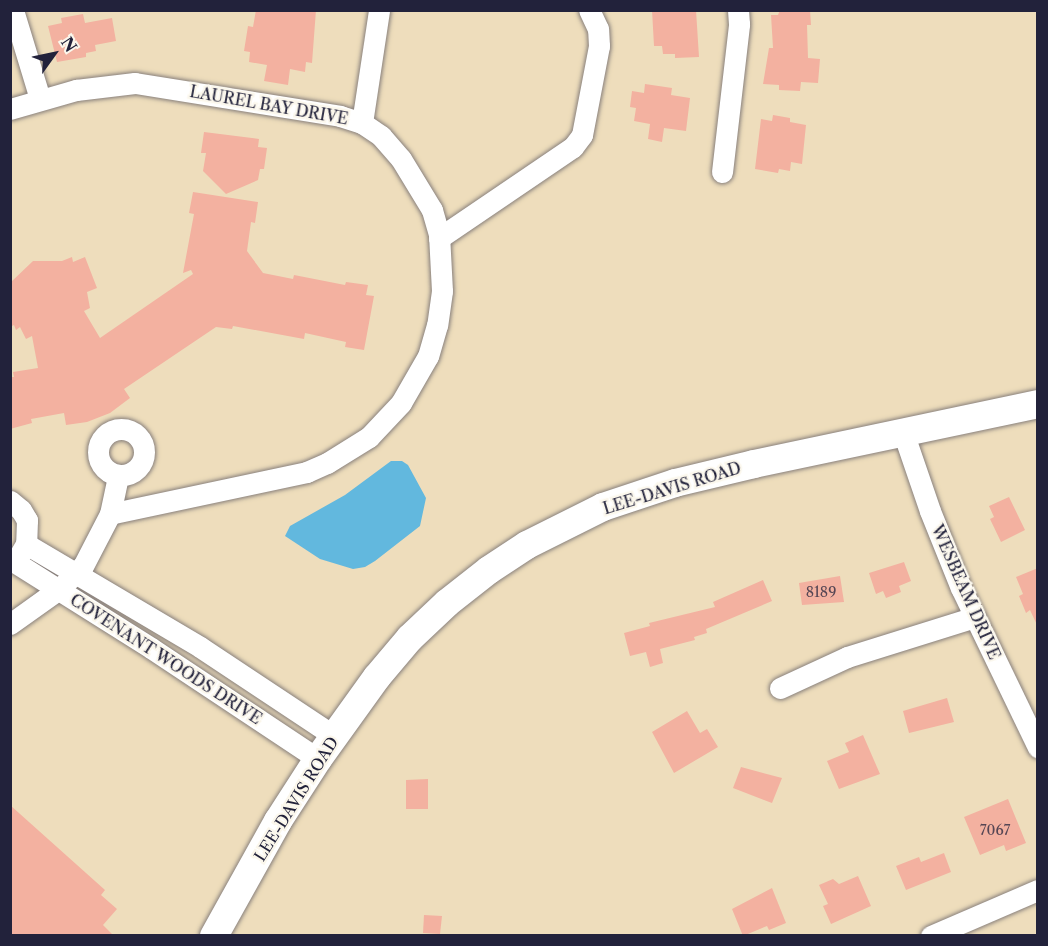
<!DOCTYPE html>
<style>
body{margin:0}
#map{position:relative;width:1048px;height:946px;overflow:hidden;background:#eeddbc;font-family:"Libre Caslon Text",serif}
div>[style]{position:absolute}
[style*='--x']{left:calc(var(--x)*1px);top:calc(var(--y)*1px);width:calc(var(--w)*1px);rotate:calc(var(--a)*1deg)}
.water>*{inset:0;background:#62b8de}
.building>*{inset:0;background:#f3b1a0}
.roads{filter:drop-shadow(0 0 2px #88807c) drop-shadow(0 0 2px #88807c)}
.minor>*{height:21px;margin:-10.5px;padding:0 10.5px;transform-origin:10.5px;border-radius:10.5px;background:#fff}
.minor>.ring{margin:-10.5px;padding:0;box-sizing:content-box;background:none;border:21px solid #fff;border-radius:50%}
.secondary>*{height:28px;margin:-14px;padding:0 14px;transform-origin:14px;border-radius:14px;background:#fff}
span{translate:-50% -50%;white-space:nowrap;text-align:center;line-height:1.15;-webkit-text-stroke:4.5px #fbf7ec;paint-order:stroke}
.number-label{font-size:14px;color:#564654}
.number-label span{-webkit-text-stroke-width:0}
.street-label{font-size:16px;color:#22223b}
.frame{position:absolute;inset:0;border:12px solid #22223b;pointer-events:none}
.north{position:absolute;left:24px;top:24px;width:60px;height:60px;-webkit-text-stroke:4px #fbf7ec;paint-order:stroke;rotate:57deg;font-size:16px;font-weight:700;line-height:24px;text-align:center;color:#22223b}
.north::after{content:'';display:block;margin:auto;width:21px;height:27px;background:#22223b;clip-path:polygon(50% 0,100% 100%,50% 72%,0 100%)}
</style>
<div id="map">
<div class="water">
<i style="clip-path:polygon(391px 461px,402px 461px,408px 465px,426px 498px,420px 526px,375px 561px,365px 567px,353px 569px,320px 559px,285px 536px,290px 526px,345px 495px)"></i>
</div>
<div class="building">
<i style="clip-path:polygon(256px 10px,316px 10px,312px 63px,306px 62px,305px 72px,290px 69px,288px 85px,264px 81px,267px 65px,249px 62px,250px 52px,244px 51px,248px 26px,253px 27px)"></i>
<i style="clip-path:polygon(652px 10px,696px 10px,699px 57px,675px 58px,675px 54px,663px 54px,662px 46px,654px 46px)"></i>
<i style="clip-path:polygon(780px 10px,810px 10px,811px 25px,807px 25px,808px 58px,820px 59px,818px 83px,801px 82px,800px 91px,779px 90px,779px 85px,763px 84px,769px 48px,773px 48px,771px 15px,778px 15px)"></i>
<i style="clip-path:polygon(83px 14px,85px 23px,112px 18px,116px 41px,95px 45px,96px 51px,86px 53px,86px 57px,57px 62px,48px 26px,62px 23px,61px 18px)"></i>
<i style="clip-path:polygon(645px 84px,672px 88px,671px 95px,690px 98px,686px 131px,664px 128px,662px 142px,648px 139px,650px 124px,634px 121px,636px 108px,630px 107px,632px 91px,644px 93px)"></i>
<i style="clip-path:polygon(773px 115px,790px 118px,790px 122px,806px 125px,802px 164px,791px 162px,790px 171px,779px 169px,778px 173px,755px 169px,761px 119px,772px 121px)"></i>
<i style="clip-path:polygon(204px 132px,259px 139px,258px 147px,267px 148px,264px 169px,260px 169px,258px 180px,226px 194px,203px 171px,206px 153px,201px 153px)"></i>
<i style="clip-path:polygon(193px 192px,258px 202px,255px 223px,251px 222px,247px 251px,263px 273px,293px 279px,294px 275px,345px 285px,346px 282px,368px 285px,366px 295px,374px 296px,364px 350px,345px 347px,346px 342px,305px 333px,304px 339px,233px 326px,232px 329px,216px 327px,124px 389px,130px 398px,110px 413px,87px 422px,66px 425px,64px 413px,31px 419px,32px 423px,10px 429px,10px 377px,14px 377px,13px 372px,38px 368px,32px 336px,26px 339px,20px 327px,16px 330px,14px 325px,10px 327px,10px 283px,33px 261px,62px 261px,72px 257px,73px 262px,85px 257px,97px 288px,87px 292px,90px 308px,84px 311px,100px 338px,193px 274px,191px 270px,183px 273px,194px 214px,189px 213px)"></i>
<i style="clip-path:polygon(1009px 497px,1025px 530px,1001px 542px,990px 519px,994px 517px,989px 506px)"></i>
<i style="clip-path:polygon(904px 562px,911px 581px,899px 586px,901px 592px,886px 598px,883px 591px,876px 594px,869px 573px)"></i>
<i style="clip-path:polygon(1038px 568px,1038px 627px,1030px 610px,1026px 613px,1019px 596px,1023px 594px,1016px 577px)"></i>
<i style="clip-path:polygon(840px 576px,844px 602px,802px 605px,799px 583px)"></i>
<i style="clip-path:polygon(763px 580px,772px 601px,706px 629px,707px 633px,694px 637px,695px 640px,660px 649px,663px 663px,650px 667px,646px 652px,630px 656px,624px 633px,650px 626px,649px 623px,715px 607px,713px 602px)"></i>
<i style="clip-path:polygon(947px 698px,954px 722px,909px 733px,903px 711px)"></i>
<i style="clip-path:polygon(687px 711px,700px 733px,707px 729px,718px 747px,674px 773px,652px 732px)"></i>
<i style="clip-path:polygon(863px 735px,880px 774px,839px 789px,827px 761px,849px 752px,845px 743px)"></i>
<i style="clip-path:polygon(741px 767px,782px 778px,772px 803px,733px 788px)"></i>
<i style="clip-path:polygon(428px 779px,428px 809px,406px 809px,406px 780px)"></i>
<i style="clip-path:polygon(1008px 799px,1026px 843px,1006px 851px,1004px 845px,980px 855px,964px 817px)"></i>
<i style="clip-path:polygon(10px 805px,105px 890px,101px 895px,117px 909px,103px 925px,114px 936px,10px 936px)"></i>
<i style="clip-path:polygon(944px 853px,951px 872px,906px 890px,896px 866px,919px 857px,921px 862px)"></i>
<i style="clip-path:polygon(858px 876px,871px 906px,831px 924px,823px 906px,828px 904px,819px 885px,833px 879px,839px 884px)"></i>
<i style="clip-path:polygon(772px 888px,786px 923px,769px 930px,767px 926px,743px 936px,732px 909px)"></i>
<i style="clip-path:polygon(424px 915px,442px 916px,440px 934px,423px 933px)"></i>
</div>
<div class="roads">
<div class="minor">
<i style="--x:13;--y:10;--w:93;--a:73.1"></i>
<i style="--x:10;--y:109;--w:69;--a:-16.1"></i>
<i style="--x:76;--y:90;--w:59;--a:-6.8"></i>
<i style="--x:135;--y:83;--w:208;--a:9.1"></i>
<i style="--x:340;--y:116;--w:23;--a:18"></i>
<i style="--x:362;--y:123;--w:23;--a:34"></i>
<i style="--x:381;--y:136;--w:30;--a:49"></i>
<i style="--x:401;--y:159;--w:60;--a:58.7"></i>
<i style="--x:432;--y:210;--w:25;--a:74"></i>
<i style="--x:439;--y:234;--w:57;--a:87"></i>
<i style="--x:442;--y:291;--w:34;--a:98"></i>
<i style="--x:437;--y:325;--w:32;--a:106"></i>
<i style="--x:428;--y:356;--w:54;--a:119.9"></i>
<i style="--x:401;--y:403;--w:47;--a:133.3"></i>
<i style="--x:369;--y:437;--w:49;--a:148.2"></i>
<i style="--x:327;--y:463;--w:22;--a:156"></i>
<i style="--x:307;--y:472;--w:201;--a:168"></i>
<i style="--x:362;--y:123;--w:114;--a:-81.4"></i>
<i style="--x:722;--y:172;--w:149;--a:-83.4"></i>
<i style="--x:739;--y:24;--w:14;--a:-94"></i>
<i style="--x:439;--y:238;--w:162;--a:-34.2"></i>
<i style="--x:573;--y:147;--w:15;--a:-53"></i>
<i style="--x:582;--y:135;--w:91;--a:-79.2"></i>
<i style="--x:599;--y:46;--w:17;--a:-93"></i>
<i style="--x:598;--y:29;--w:21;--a:-115"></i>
<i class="ring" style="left:98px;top:429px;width:25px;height:25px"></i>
<i style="--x:903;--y:432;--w:83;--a:71.1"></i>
<i style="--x:930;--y:511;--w:83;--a:68.1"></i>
<i style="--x:961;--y:588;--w:177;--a:64.2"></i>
<i style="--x:10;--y:501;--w:14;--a:39"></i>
<i style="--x:21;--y:510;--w:12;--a:59"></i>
<i style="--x:27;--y:520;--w:24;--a:92"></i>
<i style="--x:26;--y:544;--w:12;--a:121"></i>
<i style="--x:26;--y:544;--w:202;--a:30.6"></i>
<i style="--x:200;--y:647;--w:161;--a:33.6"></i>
<i style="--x:13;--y:561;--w:163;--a:32.2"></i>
<i style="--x:151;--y:648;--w:201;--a:33.6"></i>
<i style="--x:10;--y:624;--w:60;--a:-35.5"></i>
<i style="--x:59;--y:589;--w:33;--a:-44"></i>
<i style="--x:83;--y:566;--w:59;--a:-62.6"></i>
<i style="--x:110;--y:514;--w:40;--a:-78"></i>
<i style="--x:780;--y:688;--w:74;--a:-24.8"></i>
<i style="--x:847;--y:657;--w:134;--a:-17.4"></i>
<i style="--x:931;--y:936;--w:116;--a:-23.3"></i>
</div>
<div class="secondary">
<i style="--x:214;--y:936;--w:132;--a:-60.9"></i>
<i style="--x:278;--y:821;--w:74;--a:-57.2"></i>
<i style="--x:318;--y:759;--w:101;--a:-54.3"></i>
<i style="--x:377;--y:677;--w:51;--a:-49.8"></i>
<i style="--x:410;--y:638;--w:51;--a:-43.4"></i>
<i style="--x:447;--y:603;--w:53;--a:-38.2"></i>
<i style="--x:489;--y:570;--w:45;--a:-33.3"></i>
<i style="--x:527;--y:545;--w:85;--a:-26.6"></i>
<i style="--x:603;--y:507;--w:76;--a:-18.4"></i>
<i style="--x:675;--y:483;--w:81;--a:-13.5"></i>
<i style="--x:754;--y:464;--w:290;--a:-11.9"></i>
</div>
</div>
<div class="number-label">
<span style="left:821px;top:592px">8189</span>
<span style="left:995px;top:830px">7067</span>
</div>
<div class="street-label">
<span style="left:269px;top:105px;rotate:10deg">LAUREL BAY DRIVE</span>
<span style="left:672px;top:488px;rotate:-17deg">LEE-DAVIS ROAD</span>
<span style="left:966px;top:592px;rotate:66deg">WESBEAM DRIVE</span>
<span style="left:166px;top:659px;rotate:33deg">COVENANT WOODS DRIVE</span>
<span style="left:296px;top:799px;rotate:-58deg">LEE-DAVIS ROAD</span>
</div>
<div class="frame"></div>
<div class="north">N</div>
</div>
